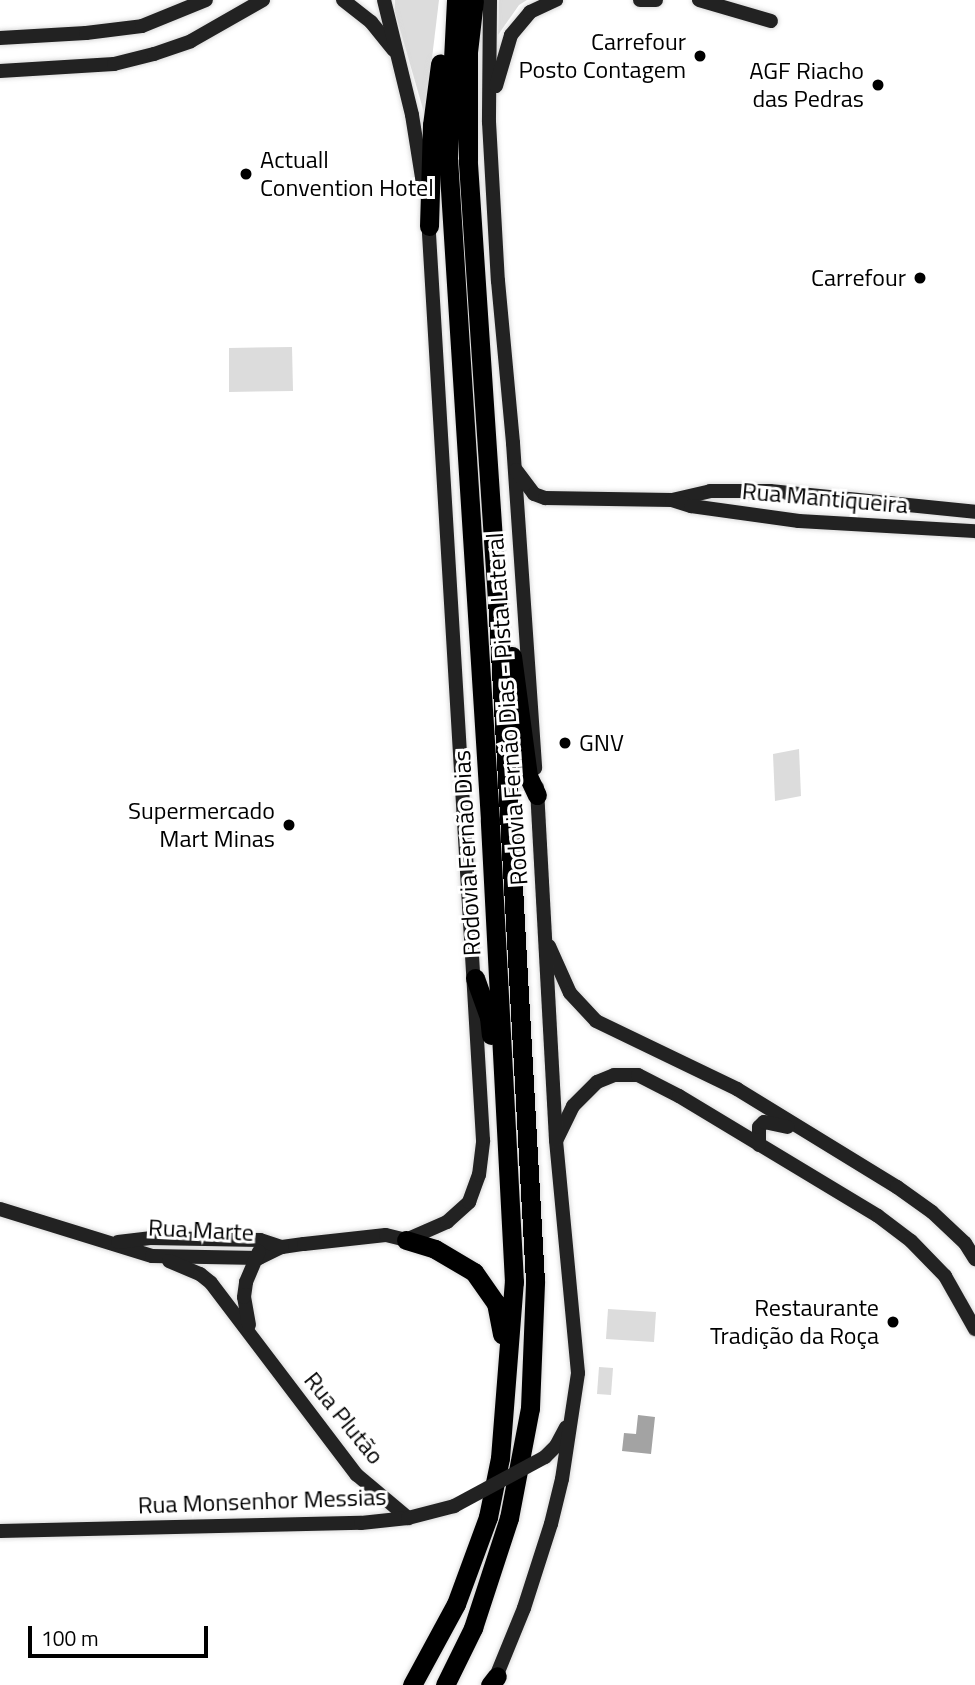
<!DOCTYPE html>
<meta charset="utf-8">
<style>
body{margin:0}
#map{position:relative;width:975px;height:1685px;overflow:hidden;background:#fff;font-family:"Titillium Web",sans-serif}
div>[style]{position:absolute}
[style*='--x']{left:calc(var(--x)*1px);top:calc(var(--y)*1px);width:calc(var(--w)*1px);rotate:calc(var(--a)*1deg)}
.green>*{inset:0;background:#dcdcdc}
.water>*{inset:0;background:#a3a3a3}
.roads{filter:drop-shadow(0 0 2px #dbdbdb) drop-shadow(0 0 2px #dbdbdb)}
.secondary>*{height:14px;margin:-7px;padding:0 7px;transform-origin:7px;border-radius:7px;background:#222}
.highway>*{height:19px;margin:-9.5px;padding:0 9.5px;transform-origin:9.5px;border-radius:9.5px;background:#000}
.secondary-bridge>*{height:14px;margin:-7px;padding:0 7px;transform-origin:7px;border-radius:7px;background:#222}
.dots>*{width:19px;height:19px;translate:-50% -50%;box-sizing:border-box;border:4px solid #fff;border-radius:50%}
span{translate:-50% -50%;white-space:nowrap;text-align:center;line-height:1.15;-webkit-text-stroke:6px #fff;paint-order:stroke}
.poi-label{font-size:24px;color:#000}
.right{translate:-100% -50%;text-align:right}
.left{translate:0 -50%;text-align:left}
.street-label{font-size:24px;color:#000}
.scale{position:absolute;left:28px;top:1626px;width:180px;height:32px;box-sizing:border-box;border:4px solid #000;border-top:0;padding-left:9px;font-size:21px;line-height:24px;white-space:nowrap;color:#000;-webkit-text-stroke:5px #fff;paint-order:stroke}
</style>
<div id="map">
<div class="green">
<i style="clip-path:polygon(395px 0,439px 0,425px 116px,395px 12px)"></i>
<i style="clip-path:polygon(499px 0,527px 0,519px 5px,498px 35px)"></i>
<i style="clip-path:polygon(292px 347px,293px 391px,229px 392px,229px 348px)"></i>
<i style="clip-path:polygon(799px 749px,801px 796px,775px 801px,773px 754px)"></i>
<i style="clip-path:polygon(608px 1309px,656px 1312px,654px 1342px,606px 1339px)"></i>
<i style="clip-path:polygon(599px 1367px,613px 1368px,611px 1395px,597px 1394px)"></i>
</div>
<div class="water">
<i style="clip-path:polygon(638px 1415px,655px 1417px,651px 1454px,622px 1451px,624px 1433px,636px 1434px)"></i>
</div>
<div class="roads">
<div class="secondary">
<i style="--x:343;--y:0;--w:36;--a:38"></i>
<i style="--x:371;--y:22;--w:36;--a:51"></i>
<i style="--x:384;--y:0;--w:118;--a:76.3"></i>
<i style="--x:412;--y:115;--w:76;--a:80.9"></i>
<i style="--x:490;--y:0;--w:122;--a:90.5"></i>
<i style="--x:489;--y:122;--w:159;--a:86.8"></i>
<i style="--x:498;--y:281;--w:163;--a:84.7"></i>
<i style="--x:513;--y:443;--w:326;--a:86.1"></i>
<i style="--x:640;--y:0;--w:16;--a:0"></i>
<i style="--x:699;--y:0;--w:75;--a:16.3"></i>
<i style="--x:0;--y:38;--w:86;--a:-3.3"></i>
<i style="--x:86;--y:33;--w:56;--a:-7.1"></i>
<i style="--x:142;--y:26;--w:69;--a:-22.1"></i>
<i style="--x:0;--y:71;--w:114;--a:-3.5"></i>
<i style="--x:114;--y:64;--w:41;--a:-14"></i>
<i style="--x:154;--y:54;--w:39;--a:-19"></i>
<i style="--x:191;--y:41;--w:83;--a:-29.7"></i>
<i style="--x:496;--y:86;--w:53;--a:-73.6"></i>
<i style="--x:511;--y:35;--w:30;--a:-50"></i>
<i style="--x:530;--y:12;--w:29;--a:-25"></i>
<i style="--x:516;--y:470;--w:30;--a:53"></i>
<i style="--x:534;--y:494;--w:12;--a:20"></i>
<i style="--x:545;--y:498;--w:127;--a:0.9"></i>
<i style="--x:672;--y:500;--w:39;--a:-13"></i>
<i style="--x:710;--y:491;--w:60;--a:0"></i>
<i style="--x:770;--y:491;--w:206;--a:5.8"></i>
<i style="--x:672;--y:500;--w:20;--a:18"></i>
<i style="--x:691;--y:506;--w:109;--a:7.9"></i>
<i style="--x:799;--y:521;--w:176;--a:3.3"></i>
<i style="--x:549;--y:946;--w:51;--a:65.9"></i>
<i style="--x:570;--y:993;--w:38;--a:47"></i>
<i style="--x:596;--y:1021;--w:157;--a:25.7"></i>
<i style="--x:737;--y:1089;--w:188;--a:31.5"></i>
<i style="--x:897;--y:1187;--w:43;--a:35.5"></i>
<i style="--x:932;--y:1212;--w:45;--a:43.2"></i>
<i style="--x:965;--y:1243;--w:19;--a:58"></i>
<i style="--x:557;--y:1139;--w:37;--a:-64"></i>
<i style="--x:573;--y:1106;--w:34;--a:-45"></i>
<i style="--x:597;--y:1082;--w:18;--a:-22"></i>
<i style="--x:614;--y:1075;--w:24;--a:0"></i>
<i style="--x:638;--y:1075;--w:46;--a:27.1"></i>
<i style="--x:679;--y:1096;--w:232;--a:31.1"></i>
<i style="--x:878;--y:1216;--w:41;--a:37.1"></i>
<i style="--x:911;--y:1241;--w:49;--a:45.8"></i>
<i style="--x:945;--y:1276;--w:61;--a:60.5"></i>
<i style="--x:759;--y:1145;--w:18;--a:-90"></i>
<i style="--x:759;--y:1127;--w:7;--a:-45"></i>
<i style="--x:764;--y:1122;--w:24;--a:12"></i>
<i style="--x:0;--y:1209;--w:159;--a:17.2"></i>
<i style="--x:152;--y:1256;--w:107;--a:1.1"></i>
<i style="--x:259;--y:1258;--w:25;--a:-26"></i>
<i style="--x:282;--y:1247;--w:22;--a:-8"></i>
<i style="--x:304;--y:1244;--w:82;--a:-6.3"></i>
<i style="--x:386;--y:1235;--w:21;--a:14"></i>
<i style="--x:406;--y:1240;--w:45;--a:-23.7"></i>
<i style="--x:447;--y:1222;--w:30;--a:-42"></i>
<i style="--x:469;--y:1202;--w:29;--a:-70"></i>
<i style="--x:479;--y:1175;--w:35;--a:-83"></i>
<i style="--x:483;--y:1140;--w:925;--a:-93.41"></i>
<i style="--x:118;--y:1242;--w:32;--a:-7"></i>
<i style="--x:150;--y:1238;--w:110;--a:1"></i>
<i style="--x:260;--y:1240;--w:23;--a:18"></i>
<i style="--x:169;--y:1261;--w:34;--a:23"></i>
<i style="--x:200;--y:1274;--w:14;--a:39"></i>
<i style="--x:211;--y:1283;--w:241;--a:52.8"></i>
<i style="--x:357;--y:1475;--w:67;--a:40.1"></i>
<i style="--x:249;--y:1325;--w:28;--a:-100"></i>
<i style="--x:244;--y:1297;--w:15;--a:-82"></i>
<i style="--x:246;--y:1282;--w:33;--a:-67"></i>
<i style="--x:545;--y:1457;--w:16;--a:-45"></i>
<i style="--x:556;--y:1446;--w:21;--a:-62"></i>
<i style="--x:0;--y:1531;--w:361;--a:-1.3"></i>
<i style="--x:361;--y:1523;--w:47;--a:-6.1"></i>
<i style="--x:408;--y:1518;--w:48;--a:-14.6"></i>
<i style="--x:493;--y:1684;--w:82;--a:-67.8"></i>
<i style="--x:524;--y:1608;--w:88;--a:-72.2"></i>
<i style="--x:551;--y:1524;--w:46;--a:-76.3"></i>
<i style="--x:562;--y:1479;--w:107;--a:-81.4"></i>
<i style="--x:578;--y:1373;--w:234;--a:-95.4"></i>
<i style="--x:556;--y:1140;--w:353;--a:-93.1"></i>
</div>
<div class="highway">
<i style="--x:429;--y:226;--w:101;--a:-88.3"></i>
<i style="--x:432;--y:125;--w:62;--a:-82.5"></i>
<i style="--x:512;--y:656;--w:121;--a:82.4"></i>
<i style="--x:528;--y:776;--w:21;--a:65"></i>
<i style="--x:475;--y:978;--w:41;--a:70.3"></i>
<i style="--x:489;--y:1017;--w:18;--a:84"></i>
<i style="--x:406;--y:1240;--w:30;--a:17"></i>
<i style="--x:435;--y:1249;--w:45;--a:30.5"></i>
<i style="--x:474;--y:1272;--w:38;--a:55"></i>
<i style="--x:496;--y:1303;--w:32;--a:79"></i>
<i style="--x:412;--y:1685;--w:92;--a:-61.5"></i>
<i style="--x:456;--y:1604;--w:93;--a:-69.8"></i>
<i style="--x:488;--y:1517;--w:60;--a:-78.5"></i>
<i style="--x:500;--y:1458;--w:177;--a:-85.5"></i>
<i style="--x:514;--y:1282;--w:463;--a:-93"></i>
<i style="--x:490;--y:820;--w:663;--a:-93.63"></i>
<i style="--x:448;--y:158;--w:158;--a:-87.1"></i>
<i style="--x:445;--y:1685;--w:64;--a:-63.8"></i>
<i style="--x:473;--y:1628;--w:116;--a:-71.9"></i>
<i style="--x:509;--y:1518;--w:112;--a:-79.2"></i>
<i style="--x:530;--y:1408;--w:127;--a:-87.7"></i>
<i style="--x:535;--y:1281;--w:682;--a:-93.19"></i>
<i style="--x:497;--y:600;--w:441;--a:-93.8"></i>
<i style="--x:468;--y:160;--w:108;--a:-90"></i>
<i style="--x:468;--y:52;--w:52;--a:-83.4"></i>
<i style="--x:490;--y:1685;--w:11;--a:-52"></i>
</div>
</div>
<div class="secondary-bridge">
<i style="--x:454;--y:1506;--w:103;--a:-28.3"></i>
</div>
<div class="dots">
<i style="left:700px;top:56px;background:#000"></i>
<i style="left:878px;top:85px;background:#000"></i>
<i style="left:246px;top:174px;background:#000"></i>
<i style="left:920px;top:278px;background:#000"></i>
<i style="left:565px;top:743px;background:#000"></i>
<i style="left:289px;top:825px;background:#000"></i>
<i style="left:893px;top:1322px;background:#000"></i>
</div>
<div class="poi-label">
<span class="right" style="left:686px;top:56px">Carrefour<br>Posto Contagem</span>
<span class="right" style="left:864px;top:85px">AGF Riacho<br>das Pedras</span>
<span class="left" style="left:260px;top:174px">Actuall<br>Convention Hotel</span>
<span class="right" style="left:906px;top:278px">Carrefour</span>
<span class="left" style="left:579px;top:743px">GNV</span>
<span class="right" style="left:275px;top:825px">Supermercado<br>Mart Minas</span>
<span class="right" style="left:879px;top:1322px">Restaurante<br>Tradição da Roça</span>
</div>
<div class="street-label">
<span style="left:825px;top:498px;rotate:5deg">Rua Mantiqueira</span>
<span style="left:507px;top:709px;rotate:-94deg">Rodovia Fernão Dias - Pista Lateral</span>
<span style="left:467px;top:853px;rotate:-93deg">Rodovia Fernão Dias</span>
<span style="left:201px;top:1230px;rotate:3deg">Rua Marte</span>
<span style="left:344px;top:1418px;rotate:51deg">Rua Plutão</span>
<span style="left:262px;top:1501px;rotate:-2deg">Rua Monsenhor Messias</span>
</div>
<div class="scale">100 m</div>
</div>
